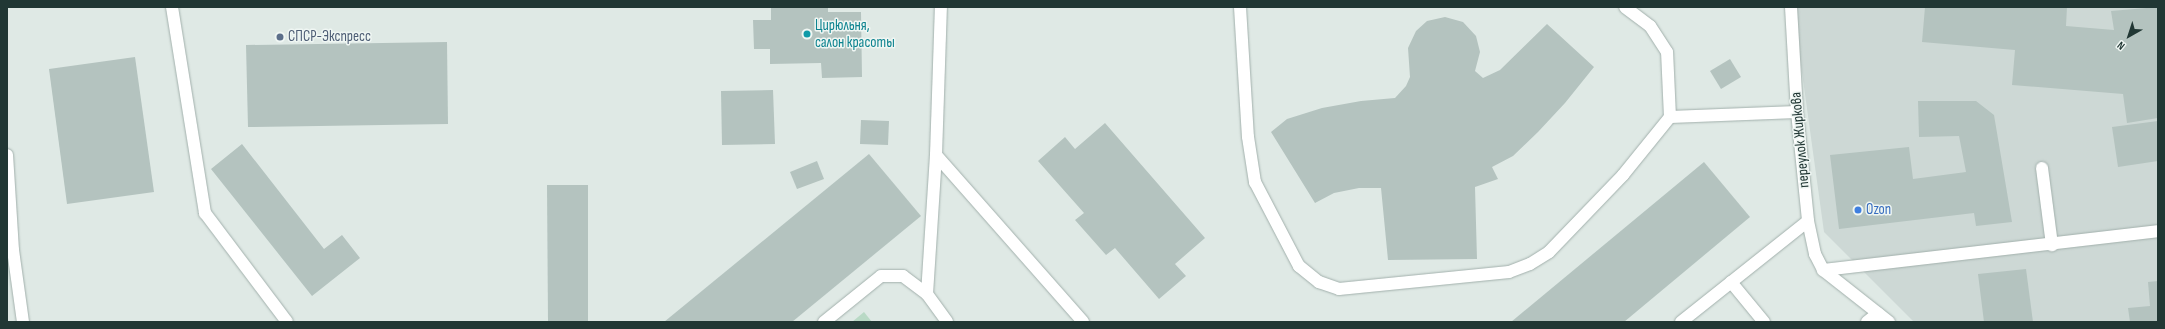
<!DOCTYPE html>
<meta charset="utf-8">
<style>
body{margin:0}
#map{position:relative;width:2165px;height:329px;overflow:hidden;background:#dfe9e5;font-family:"Sofia Sans Condensed",sans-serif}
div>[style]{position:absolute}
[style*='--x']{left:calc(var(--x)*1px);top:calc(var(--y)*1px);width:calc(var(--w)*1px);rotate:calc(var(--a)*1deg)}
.built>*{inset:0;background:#cdd8d5}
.green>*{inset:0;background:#b9d9c5}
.building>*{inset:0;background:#b4c3bf}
.roads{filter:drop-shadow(0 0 1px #a2b0ac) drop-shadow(0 0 1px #a2b0ac)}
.service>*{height:12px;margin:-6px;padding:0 6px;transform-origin:6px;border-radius:6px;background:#fff}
.minor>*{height:12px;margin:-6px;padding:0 6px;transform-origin:6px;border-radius:6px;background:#fff}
.dots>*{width:11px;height:11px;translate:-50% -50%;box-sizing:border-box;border:2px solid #eff6f3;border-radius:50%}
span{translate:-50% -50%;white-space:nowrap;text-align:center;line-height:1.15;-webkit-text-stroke:3px #eff6f3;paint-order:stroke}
.culture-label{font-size:15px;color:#0d838f}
.left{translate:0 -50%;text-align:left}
.service-label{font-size:15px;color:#4e5e75}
.street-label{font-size:15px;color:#213734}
.shop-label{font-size:15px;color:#366cbe}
.frame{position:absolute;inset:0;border:8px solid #213734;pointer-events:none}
.north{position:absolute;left:2109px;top:16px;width:40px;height:40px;-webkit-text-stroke:3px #eff6f3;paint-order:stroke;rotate:219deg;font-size:11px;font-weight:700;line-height:16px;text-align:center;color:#213734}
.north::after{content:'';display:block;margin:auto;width:14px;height:18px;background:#213734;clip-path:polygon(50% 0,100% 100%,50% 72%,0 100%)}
</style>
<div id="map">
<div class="built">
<i style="clip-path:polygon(1793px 7px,2158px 7px,2158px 322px,1914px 322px,1824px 232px)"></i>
</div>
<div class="green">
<i style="clip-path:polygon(864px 312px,872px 322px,852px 322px)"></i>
</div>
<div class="building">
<i style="clip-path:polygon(771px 7px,828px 7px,828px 12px,861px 12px,862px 77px,822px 78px,821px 63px,770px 64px,770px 49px,754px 49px,753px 20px,771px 20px)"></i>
<i style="clip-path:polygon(1925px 7px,2067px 7px,2066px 26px,2114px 30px,2111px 11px,2158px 7px,2158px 118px,2127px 123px,2123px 94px,2012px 85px,2015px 50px,1922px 42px)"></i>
<i style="clip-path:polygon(1445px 17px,1463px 22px,1476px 36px,1480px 52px,1475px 71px,1483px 78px,1500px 70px,1547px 24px,1594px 67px,1565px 103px,1538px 132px,1513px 156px,1492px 167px,1498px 179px,1475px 187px,1477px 259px,1388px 260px,1381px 188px,1359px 188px,1334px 193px,1315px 203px,1271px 132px,1287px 119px,1322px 108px,1361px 101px,1395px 98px,1406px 86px,1410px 77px,1408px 48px,1416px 31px,1427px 21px)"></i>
<i style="clip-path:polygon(447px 42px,448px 124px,248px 127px,246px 45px)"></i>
<i style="clip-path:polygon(135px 57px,154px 192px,67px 204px,49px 69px)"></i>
<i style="clip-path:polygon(1730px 59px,1741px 77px,1721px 89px,1710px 71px)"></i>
<i style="clip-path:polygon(773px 90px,775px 144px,722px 145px,721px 91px)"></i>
<i style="clip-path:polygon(1918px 101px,1976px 101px,1994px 115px,2012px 222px,1976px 226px,1974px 213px,1839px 229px,1830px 155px,1909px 147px,1913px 179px,1966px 172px,1959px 136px,1919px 137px)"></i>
<i style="clip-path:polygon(861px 120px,889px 121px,888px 145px,860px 144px)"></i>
<i style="clip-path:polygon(2158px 121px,2158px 161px,2118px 167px,2112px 127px)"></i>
<i style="clip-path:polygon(1105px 123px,1205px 238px,1175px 264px,1186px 276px,1159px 299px,1115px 248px,1106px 255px,1075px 220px,1084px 213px,1038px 161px,1065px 137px,1075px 149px)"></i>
<i style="clip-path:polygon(242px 144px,324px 249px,342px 235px,360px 258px,312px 296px,211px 169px)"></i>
<i style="clip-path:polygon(869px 154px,921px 216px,792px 322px,664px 322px)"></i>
<i style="clip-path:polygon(817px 161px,824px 179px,797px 189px,790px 172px)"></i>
<i style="clip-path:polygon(1704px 162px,1750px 217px,1624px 322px,1511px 322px)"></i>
<i style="clip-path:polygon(547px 185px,588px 185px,588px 322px,548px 322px)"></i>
<i style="clip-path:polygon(2026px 269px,2033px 322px,1984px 322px,1978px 274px)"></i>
<i style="clip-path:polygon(2158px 281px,2158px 322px,2130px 322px,2128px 308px,2150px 306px,2148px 282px)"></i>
</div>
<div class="roads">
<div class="service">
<i style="--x:172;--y:7;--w:209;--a:80.9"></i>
<i style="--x:205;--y:213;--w:136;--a:53"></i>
<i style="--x:1240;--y:7;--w:130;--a:86.5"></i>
<i style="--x:1248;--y:137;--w:46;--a:81.2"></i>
<i style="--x:1255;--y:182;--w:95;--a:62.4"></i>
<i style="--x:1299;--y:266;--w:26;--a:39"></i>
<i style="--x:1319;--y:282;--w:21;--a:19"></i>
<i style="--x:1339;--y:289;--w:171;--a:-5.7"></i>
<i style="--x:1509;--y:272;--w:22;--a:-21"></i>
<i style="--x:1530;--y:264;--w:22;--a:-32"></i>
<i style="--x:1549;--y:252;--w:107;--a:-46.1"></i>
<i style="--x:1623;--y:175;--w:75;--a:-51"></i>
<i style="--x:1670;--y:117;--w:65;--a:-92.6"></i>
<i style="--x:1667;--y:52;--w:31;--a:-123"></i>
<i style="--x:1650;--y:26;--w:31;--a:-143"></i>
<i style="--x:1670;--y:117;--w:127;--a:-2.3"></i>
<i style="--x:7;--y:155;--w:95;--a:86.4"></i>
<i style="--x:13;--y:250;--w:73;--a:82.1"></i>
<i style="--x:936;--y:155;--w:222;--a:48.6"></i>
<i style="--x:2042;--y:168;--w:78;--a:82.6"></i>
<i style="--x:1823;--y:270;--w:337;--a:-6.6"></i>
<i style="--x:1731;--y:282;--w:52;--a:50.5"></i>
<i style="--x:927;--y:294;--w:139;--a:-86.3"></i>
<i style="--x:936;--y:155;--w:148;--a:-88.1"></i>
<i style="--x:824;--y:322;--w:73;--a:-38.9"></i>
<i style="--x:881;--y:276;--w:22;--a:0"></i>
<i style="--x:903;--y:276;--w:30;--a:37"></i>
<i style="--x:927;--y:294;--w:34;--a:54"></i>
<i style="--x:1681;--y:322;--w:162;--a:-38.5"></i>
<i style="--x:1867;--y:322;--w:14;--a:-39"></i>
</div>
<div class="minor">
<i style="--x:1791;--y:7;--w:105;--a:86.7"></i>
<i style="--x:1797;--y:112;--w:110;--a:84.2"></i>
<i style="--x:1808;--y:221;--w:34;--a:78"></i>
<i style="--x:1815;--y:254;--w:18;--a:63"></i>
<i style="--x:1823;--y:270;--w:84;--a:38.2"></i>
</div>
</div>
<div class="dots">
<i style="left:807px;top:34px;background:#0f9aa8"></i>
<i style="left:280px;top:37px;background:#5c6f8a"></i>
<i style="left:1858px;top:210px;background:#3f7fe0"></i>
</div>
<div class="culture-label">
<span class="left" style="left:815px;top:34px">Цирюльня,<br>салон красоты</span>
</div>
<div class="service-label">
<span class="left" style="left:288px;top:37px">СПСР-Экспресс</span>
</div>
<div class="street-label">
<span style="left:1800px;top:140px;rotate:-95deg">переулок Жиркова</span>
</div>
<div class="shop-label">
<span class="left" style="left:1866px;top:210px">Ozon</span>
</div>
<div class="frame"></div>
<div class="north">N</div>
</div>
